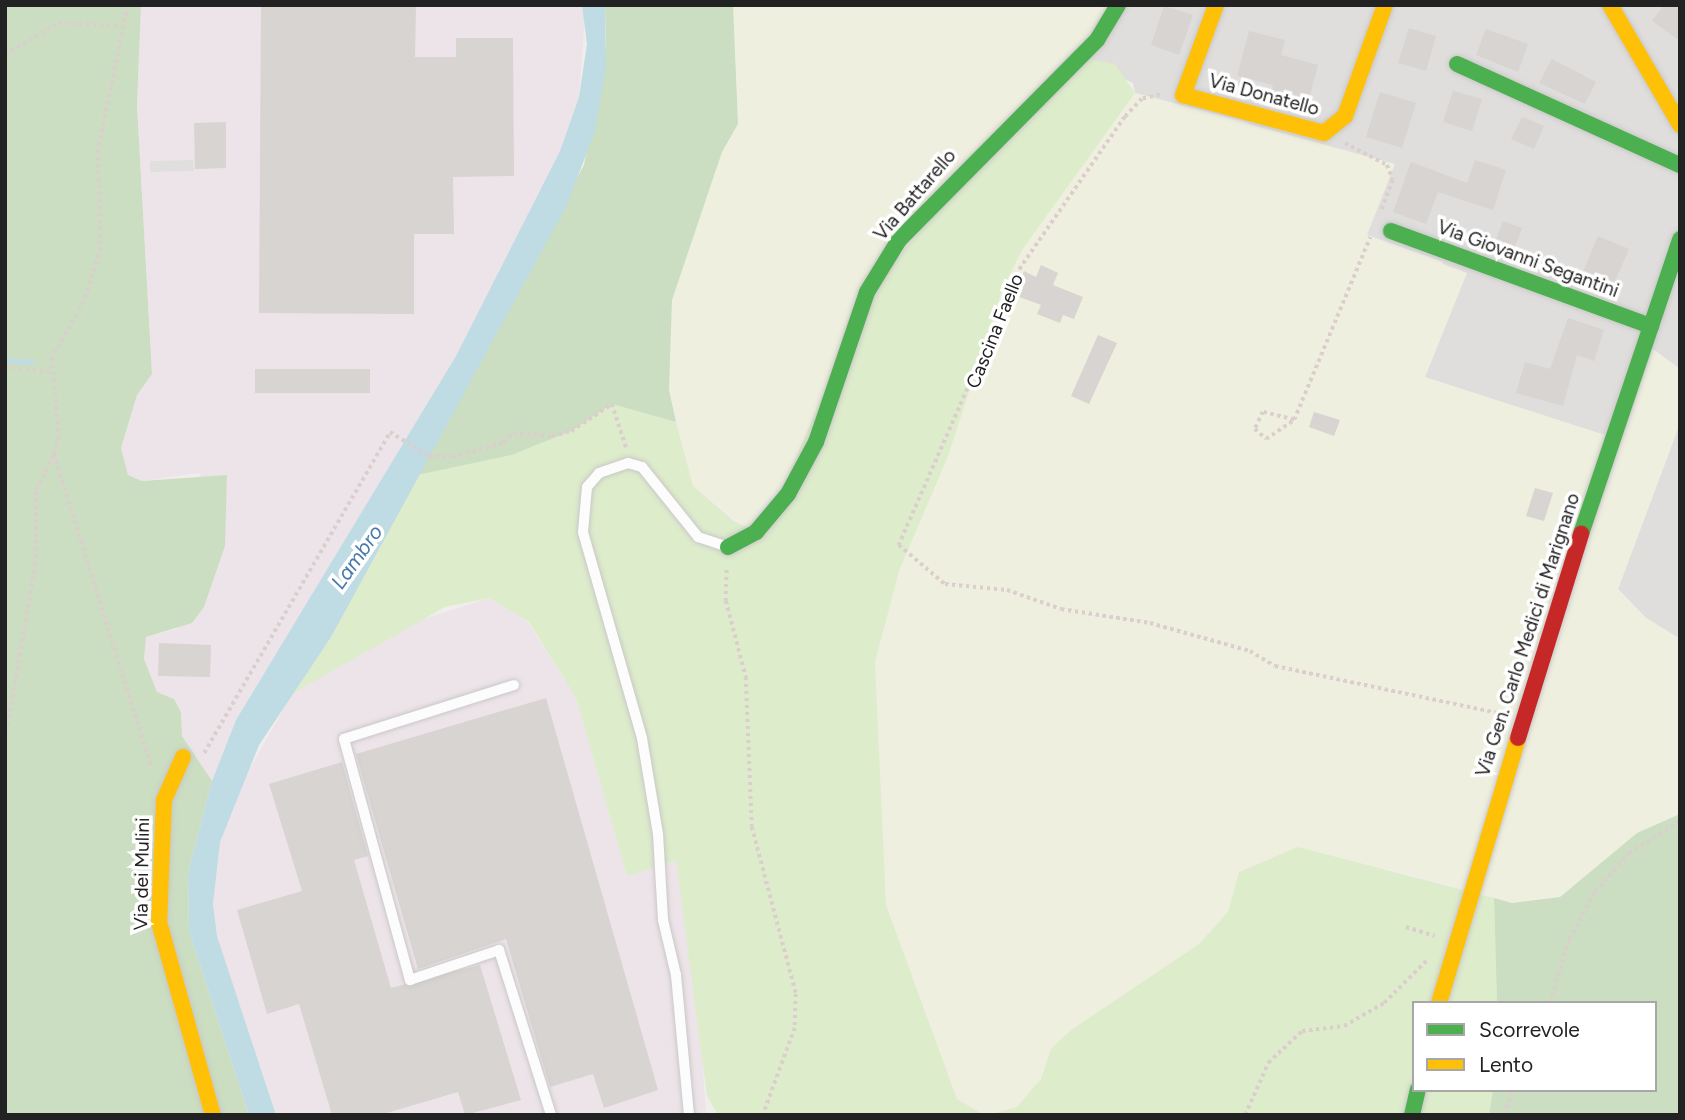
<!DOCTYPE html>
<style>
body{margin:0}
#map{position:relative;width:1685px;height:1120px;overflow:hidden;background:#f0eeeb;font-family:Figtree,sans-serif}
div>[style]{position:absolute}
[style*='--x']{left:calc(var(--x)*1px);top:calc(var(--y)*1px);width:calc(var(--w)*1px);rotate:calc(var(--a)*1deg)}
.residential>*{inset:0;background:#dfdedc}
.industrial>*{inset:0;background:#ede4e9}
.farmland>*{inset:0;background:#efefdf}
.grass>*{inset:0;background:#ddeccb}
.forest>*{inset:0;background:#cbdec1}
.parking>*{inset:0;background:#e0dfde}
.water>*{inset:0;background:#bfdbe3}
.stream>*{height:5px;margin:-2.5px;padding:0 2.5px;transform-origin:2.5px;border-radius:2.5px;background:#bfdbe3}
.building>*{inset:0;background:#d7d4d2}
.path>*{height:3.5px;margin-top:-1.75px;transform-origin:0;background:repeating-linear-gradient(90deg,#dccecd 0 3.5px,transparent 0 7px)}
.roads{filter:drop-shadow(0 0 2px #c9c8c7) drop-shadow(0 0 2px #c9c8c7)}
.lane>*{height:10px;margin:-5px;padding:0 5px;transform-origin:5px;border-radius:5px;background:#fdfcfc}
.fast>*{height:16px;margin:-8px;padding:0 8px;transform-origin:8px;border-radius:8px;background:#4caf50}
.slow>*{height:16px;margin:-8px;padding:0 8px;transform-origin:8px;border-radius:8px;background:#ffc107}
.jam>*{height:16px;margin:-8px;padding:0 8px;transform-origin:8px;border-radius:8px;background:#c62828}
span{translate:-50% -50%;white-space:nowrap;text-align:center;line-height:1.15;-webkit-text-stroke:7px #fff;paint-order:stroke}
.street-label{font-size:19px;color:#222}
.water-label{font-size:21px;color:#4a7aab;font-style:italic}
.frame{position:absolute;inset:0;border:7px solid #222;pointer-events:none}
.legend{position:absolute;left:1412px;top:1001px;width:245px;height:91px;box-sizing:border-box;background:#fff;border:2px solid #a7a7a7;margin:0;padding:9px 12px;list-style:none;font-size:21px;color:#222}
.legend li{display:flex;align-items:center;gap:14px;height:35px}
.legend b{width:35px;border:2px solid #a7a7a7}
</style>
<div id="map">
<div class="residential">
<i style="clip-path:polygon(1118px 5px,1680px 5px,1680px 369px,1646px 344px,1614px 438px,1424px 377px,1443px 262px,1367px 235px,1247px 122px,1135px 93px,1133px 83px,1076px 57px)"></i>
<i style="clip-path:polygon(1680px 423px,1680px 639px,1646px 618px,1618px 589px)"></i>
</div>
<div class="industrial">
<i style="clip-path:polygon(141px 5px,582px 5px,585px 16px,579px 97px,560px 151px,456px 356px,236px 720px,212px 781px,182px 736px,181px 711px,174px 699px,157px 692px,144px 659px,146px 637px,176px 629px,204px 607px,225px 546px,199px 473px,142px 481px,128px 475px,121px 448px,137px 395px,152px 373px,137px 106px)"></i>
<i style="clip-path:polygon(489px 598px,528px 622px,576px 698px,627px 876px,676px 861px,700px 1017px,706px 1115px,276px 1115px,217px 936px,213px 904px,220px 842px,241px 784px,292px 694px,414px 622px)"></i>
</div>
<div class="farmland">
<i style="clip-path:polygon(733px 5px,1118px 5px,816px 442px,746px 527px,693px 486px,669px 390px,672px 300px,722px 152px,738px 124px)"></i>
<i style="clip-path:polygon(1135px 93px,1395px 164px,1367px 235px,1467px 273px,1425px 377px,1613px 438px,1645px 344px,1680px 369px,1680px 423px,1618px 589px,1646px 618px,1680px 639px,1680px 814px,1637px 833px,1572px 889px,1540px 902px,1512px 903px,1392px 869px,1239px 872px,1228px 912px,1199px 944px,1071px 1030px,1051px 1049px,1041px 1079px,1017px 1107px,984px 1115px,957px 1099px,886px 905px,875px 662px,899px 571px,948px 456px,1003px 288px,1022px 250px)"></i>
</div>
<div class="grass">
<i style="clip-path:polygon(1076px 57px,1115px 64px,1135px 93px,1022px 250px,1003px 288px,948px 456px,899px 571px,875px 662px,886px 905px,957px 1099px,984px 1115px,718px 1115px,707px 1096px,676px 861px,627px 876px,576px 698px,529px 622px,489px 598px,445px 607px,292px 694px,331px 637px,417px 475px,539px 444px,612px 404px,676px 422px,693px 486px,734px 521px,746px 527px,771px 515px,867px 292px)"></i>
<i style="clip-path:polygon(1298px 847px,1494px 898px,1497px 1003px,1414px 1003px,1414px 1090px,1493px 1090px,1489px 1115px,988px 1115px,1017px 1107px,1041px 1079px,1051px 1049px,1071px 1030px,1199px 944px,1228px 912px,1239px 872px)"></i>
</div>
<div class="forest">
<i style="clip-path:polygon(5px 5px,141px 5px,137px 106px,152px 374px,137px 395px,121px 448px,128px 475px,142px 481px,227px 475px,225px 546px,204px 607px,192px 623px,146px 637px,144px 659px,157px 692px,174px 699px,181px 712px,182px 736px,212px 781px,188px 873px,189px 931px,249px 1115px,5px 1115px)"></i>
<i style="clip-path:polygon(605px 5px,733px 5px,738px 124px,722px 152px,672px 300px,669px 390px,676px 422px,612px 404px,571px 431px,511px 455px,417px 475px,584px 165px,606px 45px)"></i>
<i style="clip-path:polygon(1680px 814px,1680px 1115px,1489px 1115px,1493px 1090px,1655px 1090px,1655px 1003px,1497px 1003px,1494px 898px,1512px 903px,1560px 897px,1637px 833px)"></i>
</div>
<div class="parking">
<i style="clip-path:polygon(193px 160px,194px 171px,150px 172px,150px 161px)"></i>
</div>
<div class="water">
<i style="clip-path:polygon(582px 5px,605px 5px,606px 67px,595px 131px,567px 205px,331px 637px,259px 745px,220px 842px,213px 904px,217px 936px,276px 1115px,249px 1115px,189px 931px,188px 873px,212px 781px,236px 720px,456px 356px,560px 151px,579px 97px,587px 44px)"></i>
</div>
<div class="stream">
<i style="--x:5;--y:360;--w:27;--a:4"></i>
</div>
<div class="building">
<i style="clip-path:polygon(261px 5px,416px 5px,415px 57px,456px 57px,456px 38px,513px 38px,514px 176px,453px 177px,454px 234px,414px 234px,414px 314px,259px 313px)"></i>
<i style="clip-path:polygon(1664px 5px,1680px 5px,1680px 41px,1652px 21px)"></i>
<i style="clip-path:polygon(1164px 6px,1193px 15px,1179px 55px,1151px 45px)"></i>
<i style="clip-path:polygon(1409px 28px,1436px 36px,1426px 71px,1398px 63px)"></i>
<i style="clip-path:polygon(1486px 29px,1528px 44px,1518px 72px,1476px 55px)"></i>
<i style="clip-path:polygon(1249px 31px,1285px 40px,1281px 55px,1318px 65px,1307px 106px,1270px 97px,1273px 85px,1237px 76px)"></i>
<i style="clip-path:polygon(1552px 59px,1596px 82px,1585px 104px,1539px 83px)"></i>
<i style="clip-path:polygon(1453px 91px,1482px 99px,1472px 131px,1443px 122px)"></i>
<i style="clip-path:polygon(1380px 92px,1416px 103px,1402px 148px,1366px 137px)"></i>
<i style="clip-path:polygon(1522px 117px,1544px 126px,1534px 149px,1511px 139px)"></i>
<i style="clip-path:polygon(226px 122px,226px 168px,195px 169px,194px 123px)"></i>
<i style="clip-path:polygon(1475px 160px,1506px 170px,1493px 210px,1438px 192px,1426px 224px,1393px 212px,1411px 162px,1467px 183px)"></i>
<i style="clip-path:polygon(1503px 221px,1522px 228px,1511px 257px,1492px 250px)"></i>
<i style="clip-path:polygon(1598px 236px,1629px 249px,1610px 293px,1579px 281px)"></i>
<i style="clip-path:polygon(1041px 265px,1058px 273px,1053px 285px,1083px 297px,1074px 319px,1063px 315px,1060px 323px,1037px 314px,1041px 305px,1014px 295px,1024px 271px,1036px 277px)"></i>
<i style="clip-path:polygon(1568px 318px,1604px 330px,1594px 361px,1577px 355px,1563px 406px,1516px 393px,1525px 362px,1550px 369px)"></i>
<i style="clip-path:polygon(1098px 335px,1117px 343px,1089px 404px,1071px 396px)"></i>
<i style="clip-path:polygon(255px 369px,370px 369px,370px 393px,255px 393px)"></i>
<i style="clip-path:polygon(1314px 412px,1340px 420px,1334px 436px,1309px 427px)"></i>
<i style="clip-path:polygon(1535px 488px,1553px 493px,1544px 521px,1526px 516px)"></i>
<i style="clip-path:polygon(159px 643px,211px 645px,210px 677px,158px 676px)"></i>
<i style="clip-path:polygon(546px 698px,658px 1090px,604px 1108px,593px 1074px,550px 1087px,506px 939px,418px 969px,356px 754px)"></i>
<i style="clip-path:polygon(342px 762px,368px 856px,354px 860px,391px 988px,480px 965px,521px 1100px,465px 1115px,458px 1092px,380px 1115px,332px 1115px,299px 1004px,267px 1014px,237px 910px,302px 891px,269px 784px)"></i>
</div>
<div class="path">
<i style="--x:128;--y:5;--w:148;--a:101.7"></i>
<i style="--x:98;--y:150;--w:98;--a:88.2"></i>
<i style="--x:101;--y:248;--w:57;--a:107.5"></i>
<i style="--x:84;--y:302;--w:64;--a:119.7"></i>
<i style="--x:52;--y:358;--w:79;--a:84.9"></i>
<i style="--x:59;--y:437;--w:18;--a:106"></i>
<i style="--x:54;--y:454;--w:329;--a:72.7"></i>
<i style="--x:5;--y:55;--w:62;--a:-31.1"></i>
<i style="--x:58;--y:23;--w:70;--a:3.3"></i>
<i style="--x:1160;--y:95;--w:18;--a:167"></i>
<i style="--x:1142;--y:99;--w:25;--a:133"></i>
<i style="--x:1125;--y:117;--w:183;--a:124.7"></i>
<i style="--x:1021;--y:267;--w:304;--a:113.7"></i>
<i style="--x:899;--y:545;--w:60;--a:40.3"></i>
<i style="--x:945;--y:584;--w:62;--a:5.5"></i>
<i style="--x:1007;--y:590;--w:57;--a:19.4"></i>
<i style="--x:1061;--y:609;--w:90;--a:8.9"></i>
<i style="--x:1150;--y:623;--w:104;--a:15.6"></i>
<i style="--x:1250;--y:651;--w:29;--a:31"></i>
<i style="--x:1275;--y:666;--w:232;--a:11.9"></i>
<i style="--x:1345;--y:143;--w:47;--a:27.6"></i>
<i style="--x:1387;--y:165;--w:16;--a:68"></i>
<i style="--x:1393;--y:180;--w:33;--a:111"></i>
<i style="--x:5;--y:367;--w:49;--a:5.8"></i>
<i style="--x:1294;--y:420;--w:32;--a:-166"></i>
<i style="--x:1263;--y:412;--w:19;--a:115"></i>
<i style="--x:1255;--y:429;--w:15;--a:42"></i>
<i style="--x:1266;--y:439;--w:34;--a:-34"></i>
<i style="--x:1294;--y:420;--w:198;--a:-67.4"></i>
<i style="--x:727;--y:570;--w:31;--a:92"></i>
<i style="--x:726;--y:601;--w:79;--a:75.3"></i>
<i style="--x:746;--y:677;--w:150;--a:87.7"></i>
<i style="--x:752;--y:827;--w:173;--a:75.2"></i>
<i style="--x:796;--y:994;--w:34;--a:92"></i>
<i style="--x:795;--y:1028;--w:93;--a:110.2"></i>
<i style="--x:5;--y:739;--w:177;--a:-80.2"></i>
<i style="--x:35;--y:565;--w:75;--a:-89.2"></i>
<i style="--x:36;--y:490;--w:40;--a:-63.4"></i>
<i style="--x:204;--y:753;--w:371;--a:-59.9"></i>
<i style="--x:390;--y:432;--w:46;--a:31.6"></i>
<i style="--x:429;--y:456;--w:23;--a:2"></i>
<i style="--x:452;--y:457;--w:53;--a:-15.4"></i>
<i style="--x:503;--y:443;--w:14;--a:-45"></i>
<i style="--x:513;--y:433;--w:39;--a:4"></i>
<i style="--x:552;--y:436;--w:20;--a:-15"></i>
<i style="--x:571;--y:431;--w:49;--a:-33.4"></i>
<i style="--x:612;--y:404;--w:48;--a:71.9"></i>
<i style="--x:1406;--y:927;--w:30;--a:17"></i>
<i style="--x:1550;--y:1003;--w:67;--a:-73.5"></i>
<i style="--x:1569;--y:939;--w:54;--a:-61"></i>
<i style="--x:1595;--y:892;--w:52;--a:-48.9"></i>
<i style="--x:1629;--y:853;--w:60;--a:-32.1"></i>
<i style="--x:1245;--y:1115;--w:57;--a:-66.1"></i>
<i style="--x:1268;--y:1063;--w:47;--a:-43.3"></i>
<i style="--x:1302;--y:1031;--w:42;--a:-6.8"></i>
<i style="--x:1344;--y:1026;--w:46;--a:-29.9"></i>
<i style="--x:1384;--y:1003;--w:61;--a:-45"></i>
<i style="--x:1504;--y:1115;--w:26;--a:-72"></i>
</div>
<div class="roads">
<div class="lane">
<i style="--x:514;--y:685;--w:178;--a:162.4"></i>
<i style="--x:344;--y:739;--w:250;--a:74.7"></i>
<i style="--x:410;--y:980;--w:94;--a:-18.6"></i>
<i style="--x:499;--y:950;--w:173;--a:72.5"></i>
<i style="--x:689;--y:1115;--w:141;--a:-95.3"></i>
<i style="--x:676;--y:975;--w:57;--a:-103.3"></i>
<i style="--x:663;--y:920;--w:86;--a:-93.3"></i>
<i style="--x:658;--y:834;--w:97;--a:-99.5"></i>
<i style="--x:642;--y:738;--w:214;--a:-106"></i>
<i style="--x:583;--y:532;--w:45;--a:-84.9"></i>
<i style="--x:587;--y:487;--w:18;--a:-49"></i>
<i style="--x:599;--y:473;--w:31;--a:-19"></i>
<i style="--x:628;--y:463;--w:15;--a:16"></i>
<i style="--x:642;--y:467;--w:90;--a:51.3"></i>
<i style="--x:698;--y:537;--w:32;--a:18"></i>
</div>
<div class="fast">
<i style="--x:1457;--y:64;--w:245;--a:24.4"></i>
<i style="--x:1391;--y:231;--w:277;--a:20.1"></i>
<i style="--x:1581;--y:534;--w:311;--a:-71.4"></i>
<i style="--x:728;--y:547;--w:32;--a:-28"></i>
<i style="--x:756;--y:532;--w:50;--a:-49.9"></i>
<i style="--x:788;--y:494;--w:59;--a:-61.7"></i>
<i style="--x:816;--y:442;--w:158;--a:-71.2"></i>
<i style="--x:867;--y:292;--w:61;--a:-58.4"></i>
<i style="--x:899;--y:240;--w:281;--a:-45.3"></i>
<i style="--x:1097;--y:40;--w:41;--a:-59"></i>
<i style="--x:1412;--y:1115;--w:26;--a:-77"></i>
</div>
<div class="slow">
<i style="--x:1216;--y:5;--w:96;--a:110.1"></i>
<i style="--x:1183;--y:95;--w:146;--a:15.1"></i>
<i style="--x:1324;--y:133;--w:27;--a:-39"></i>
<i style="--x:1345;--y:116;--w:118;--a:-70.2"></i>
<i style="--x:1610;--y:5;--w:139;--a:59.7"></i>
<i style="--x:183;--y:757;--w:47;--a:113.8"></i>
<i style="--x:164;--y:800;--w:122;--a:92.3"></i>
<i style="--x:159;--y:922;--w:200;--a:74.4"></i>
<i style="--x:1439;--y:1003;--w:277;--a:-73.4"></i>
</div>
<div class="jam">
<i style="--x:1518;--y:738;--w:214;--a:-72.8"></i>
</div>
</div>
<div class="street-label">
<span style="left:1264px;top:95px;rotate:15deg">Via Donatello</span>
<span style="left:915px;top:195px;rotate:-49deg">Via Battarello</span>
<span style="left:1528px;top:259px;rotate:20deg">Via Giovanni Segantini</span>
<span style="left:995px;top:331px;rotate:-68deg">Cascina Faello</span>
<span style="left:1528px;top:635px;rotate:-72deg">Via Gen. Carlo Medici di Marignano</span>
<span style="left:142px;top:874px;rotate:-89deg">Via dei Mulini</span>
</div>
<div class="water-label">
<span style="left:357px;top:557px;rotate:-55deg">Lambro</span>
</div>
<div class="frame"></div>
<ul class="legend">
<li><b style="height:9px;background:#4caf50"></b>Scorrevole</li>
<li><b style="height:9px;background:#ffc107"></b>Lento</li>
</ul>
</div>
